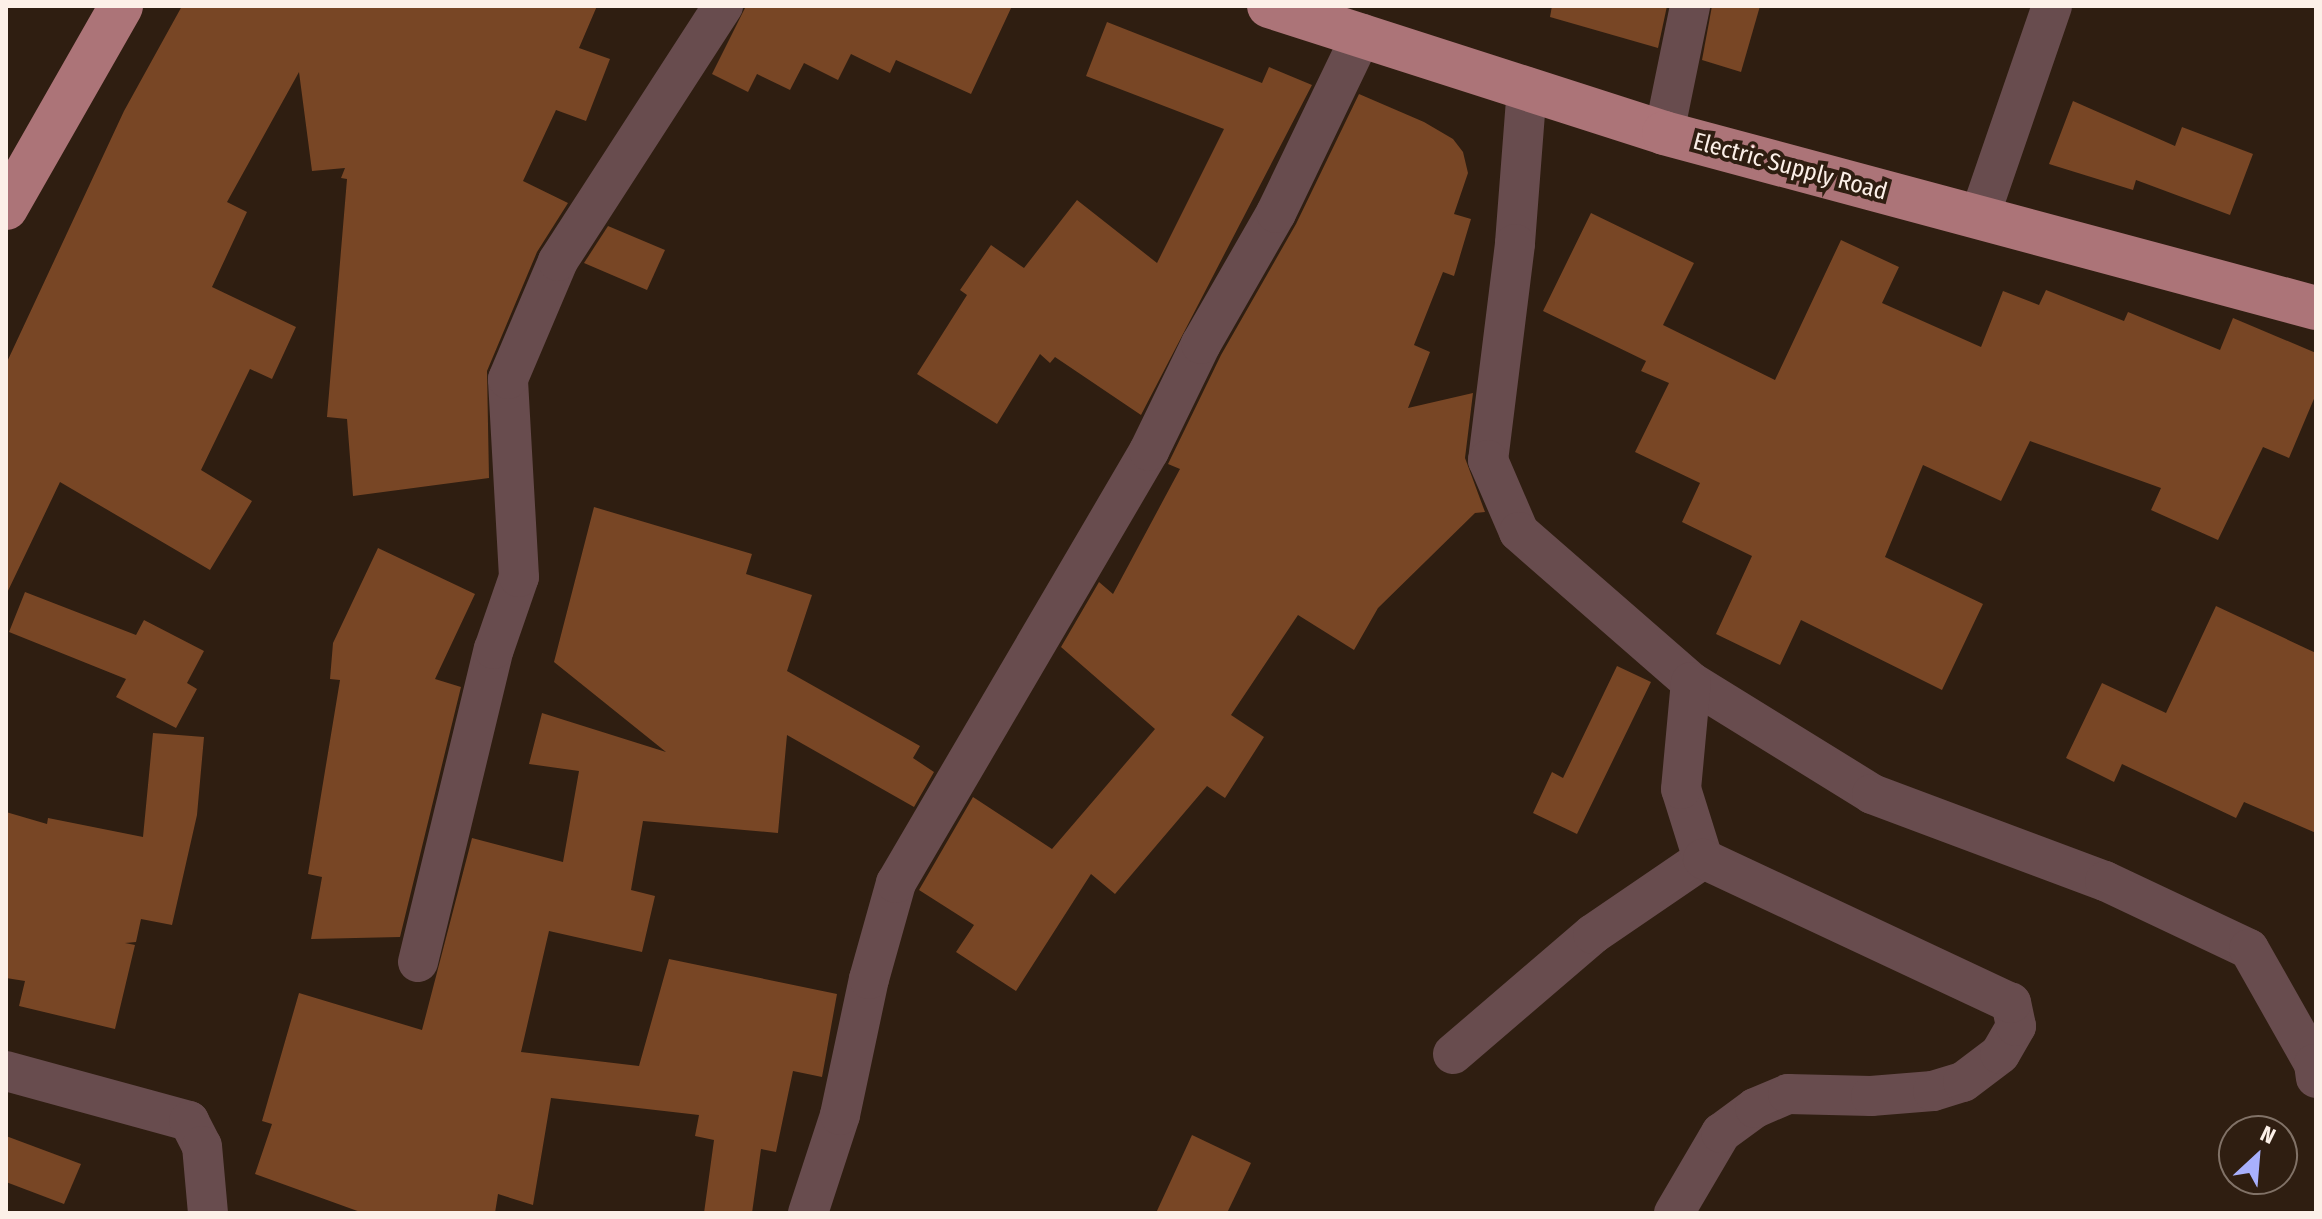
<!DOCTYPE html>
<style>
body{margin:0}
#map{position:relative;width:2322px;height:1219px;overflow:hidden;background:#2f1e11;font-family:"Fira Sans Condensed",sans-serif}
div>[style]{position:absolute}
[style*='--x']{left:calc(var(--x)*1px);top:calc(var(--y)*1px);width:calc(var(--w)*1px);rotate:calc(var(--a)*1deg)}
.building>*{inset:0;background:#784625}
.street>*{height:40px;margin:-20px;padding:0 20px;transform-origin:20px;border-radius:20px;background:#684c4e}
.primary>*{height:44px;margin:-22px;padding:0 22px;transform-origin:22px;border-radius:22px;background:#ac7478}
span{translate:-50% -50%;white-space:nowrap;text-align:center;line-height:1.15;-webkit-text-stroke:8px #2f1e11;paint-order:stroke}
.street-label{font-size:24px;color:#fcf0e8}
.frame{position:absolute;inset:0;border:8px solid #fcf0e8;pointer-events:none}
.north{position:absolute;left:2218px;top:1115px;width:80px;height:80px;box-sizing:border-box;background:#2f1e11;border:2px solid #817267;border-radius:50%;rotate:26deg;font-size:22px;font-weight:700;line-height:32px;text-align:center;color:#fcf0e8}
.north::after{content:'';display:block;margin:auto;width:28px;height:36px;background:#a8b0fc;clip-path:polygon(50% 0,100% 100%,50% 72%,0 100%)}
</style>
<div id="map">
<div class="building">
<i style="clip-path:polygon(182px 6px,597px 6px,579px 48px,610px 59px,586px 121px,556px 110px,523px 181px,568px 203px,537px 252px,487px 371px,489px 478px,353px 496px,347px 419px,327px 417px,347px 179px,341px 178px,345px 168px,312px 171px,299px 72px,227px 202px,247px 212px,212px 287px,296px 327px,272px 379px,250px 369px,201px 470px,252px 501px,210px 570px,60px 482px,6px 595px,6px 364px,124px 111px)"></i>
<i style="clip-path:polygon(746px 6px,1012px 6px,971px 94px,896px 60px,890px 73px,851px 54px,838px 80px,804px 63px,790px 90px,757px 74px,748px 92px,712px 74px)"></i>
<i style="clip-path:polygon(1552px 6px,1667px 6px,1658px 48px,1550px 17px)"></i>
<i style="clip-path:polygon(1712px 6px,1760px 6px,1741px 72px,1702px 60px)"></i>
<i style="clip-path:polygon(1107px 22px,1262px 83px,1269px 67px,1312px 85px,1141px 415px,1055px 357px,1050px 363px,1040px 354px,997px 424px,917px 374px,967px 295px,960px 290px,991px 245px,1024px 268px,1077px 200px,1157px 263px,1224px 129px,1086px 76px)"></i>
<i style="clip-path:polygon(1359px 94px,1424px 122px,1453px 139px,1463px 152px,1468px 173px,1454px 214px,1471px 219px,1454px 276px,1443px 272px,1414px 345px,1430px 352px,1408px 408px,1473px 393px,1465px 458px,1485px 512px,1475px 513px,1378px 608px,1354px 650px,1298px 615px,1231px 715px,1264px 737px,1225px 798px,1207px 786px,1115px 894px,1091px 874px,1016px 991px,956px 952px,974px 925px,919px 890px,973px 797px,1052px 849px,1155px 729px,1061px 647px,1099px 582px,1113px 594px,1180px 469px,1168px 464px,1221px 355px,1296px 224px)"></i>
<i style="clip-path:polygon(2073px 101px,2175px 146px,2182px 127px,2253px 154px,2230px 215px,2136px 180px,2133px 190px,2049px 164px)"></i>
<i style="clip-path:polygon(1591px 213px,1694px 263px,1663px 325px,1775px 380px,1841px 240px,1899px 267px,1882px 303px,1981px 347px,2003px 291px,2039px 305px,2046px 290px,2124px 321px,2128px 312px,2220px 350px,2233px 318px,2316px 353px,2316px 394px,2289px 458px,2263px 447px,2218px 540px,2151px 510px,2161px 488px,2030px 441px,2001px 501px,1923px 465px,1885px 557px,1983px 604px,1942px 690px,1801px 620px,1780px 665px,1716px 634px,1752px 556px,1682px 522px,1700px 483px,1635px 452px,1669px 383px,1641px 371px,1646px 361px,1543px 311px)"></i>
<i style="clip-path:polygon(608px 226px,665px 250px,647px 290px,584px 263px)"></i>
<i style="clip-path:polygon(594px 507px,752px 554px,746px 574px,812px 595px,787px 671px,920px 746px,913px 758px,934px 772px,914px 807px,787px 735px,778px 833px,643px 821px,631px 890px,655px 896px,642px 952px,549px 931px,521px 1052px,639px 1066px,669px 959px,837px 994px,822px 1077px,793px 1071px,776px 1152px,761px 1149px,752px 1213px,704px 1213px,714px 1140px,695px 1136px,699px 1115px,551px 1098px,533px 1205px,498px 1194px,495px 1213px,363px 1213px,255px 1174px,272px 1124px,262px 1121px,299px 993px,422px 1030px,472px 838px,563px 862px,579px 771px,529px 764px,542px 713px,666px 752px,554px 662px)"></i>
<i style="clip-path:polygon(378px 548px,475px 594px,435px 679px,461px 687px,400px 937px,311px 939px,322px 877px,308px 874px,340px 680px,330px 679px,333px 643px)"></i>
<i style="clip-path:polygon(25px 592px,136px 635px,144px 620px,204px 651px,187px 683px,197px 689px,176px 728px,116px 697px,126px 679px,9px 632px)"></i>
<i style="clip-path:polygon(2216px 606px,2316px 653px,2316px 833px,2244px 802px,2236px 818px,2122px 764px,2114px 782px,2066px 758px,2102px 683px,2166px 713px)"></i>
<i style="clip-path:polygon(1617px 666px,1651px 682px,1577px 834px,1533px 813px,1552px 772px,1563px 778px)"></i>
<i style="clip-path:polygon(153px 733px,204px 737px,197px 815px,172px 925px,141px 919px,136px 942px,125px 943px,135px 945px,115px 1029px,19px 1006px,25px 981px,6px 978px,6px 812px,47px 824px,48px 818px,143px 837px)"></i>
<i style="clip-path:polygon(1192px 1135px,1251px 1163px,1227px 1213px,1156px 1213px)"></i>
<i style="clip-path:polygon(6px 1136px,81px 1164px,64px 1204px,6px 1182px)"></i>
</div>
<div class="street">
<i style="--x:1527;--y:87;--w:157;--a:94.4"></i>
<i style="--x:1515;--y:244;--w:218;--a:97.1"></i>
<i style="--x:1488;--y:460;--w:78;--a:66.7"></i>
<i style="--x:1519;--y:532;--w:228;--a:41.1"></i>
<i style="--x:1691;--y:682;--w:213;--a:31.7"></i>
<i style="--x:1872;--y:794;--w:249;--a:20.5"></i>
<i style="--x:2105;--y:881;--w:159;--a:25.3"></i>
<i style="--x:2249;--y:949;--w:132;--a:60.5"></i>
<i style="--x:2314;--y:1064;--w:14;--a:82"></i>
<i style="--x:1664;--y:133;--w:130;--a:-78.4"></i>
<i style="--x:1979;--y:218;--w:224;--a:-71"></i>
<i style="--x:418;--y:962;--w:322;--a:-76.4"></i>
<i style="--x:494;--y:649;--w:76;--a:-70.9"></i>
<i style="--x:519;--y:577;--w:198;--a:-93.2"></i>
<i style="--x:508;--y:379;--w:128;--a:-67"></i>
<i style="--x:558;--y:261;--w:304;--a:-57.1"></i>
<i style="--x:1453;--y:1054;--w:184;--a:-40.6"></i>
<i style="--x:1593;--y:934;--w:133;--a:-34.3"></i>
<i style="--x:1703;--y:859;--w:73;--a:-107.4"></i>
<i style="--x:1681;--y:789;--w:107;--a:-84.7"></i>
<i style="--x:6;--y:1071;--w:190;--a:15.3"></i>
<i style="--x:189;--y:1121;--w:28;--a:63"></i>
<i style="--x:202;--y:1146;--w:67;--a:84.9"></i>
<i style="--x:808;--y:1213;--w:103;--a:-71.9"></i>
<i style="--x:840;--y:1115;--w:139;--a:-78"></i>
<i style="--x:869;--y:979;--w:100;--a:-74.3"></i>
<i style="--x:896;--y:883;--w:501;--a:-59.64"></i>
<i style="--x:1149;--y:451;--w:119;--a:-64.1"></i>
<i style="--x:1201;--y:344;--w:151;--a:-60.2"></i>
<i style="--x:1276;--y:213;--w:199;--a:-64.3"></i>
<i style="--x:1674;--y:1213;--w:93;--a:-59.6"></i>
<i style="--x:1721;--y:1133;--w:42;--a:-36.3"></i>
<i style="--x:1755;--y:1108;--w:36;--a:-23"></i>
<i style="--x:1788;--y:1094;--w:83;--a:1.4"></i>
<i style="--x:1871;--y:1096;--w:62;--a:-4.6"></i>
<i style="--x:1933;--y:1091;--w:31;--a:-17"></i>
<i style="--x:1963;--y:1082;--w:46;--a:-37.1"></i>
<i style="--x:2000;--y:1054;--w:32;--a:-60"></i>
<i style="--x:2016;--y:1026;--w:24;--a:-102"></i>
<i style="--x:2011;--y:1003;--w:340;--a:-154.9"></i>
</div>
<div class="primary">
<i style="--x:1269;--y:6;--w:415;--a:17.8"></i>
<i style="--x:1664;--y:133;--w:675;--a:15.02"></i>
<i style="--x:6;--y:208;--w:232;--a:-60.3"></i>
</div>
<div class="street-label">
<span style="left:1790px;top:167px;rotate:15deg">Electric Supply Road</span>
</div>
<div class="frame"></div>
<div class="north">N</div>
</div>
